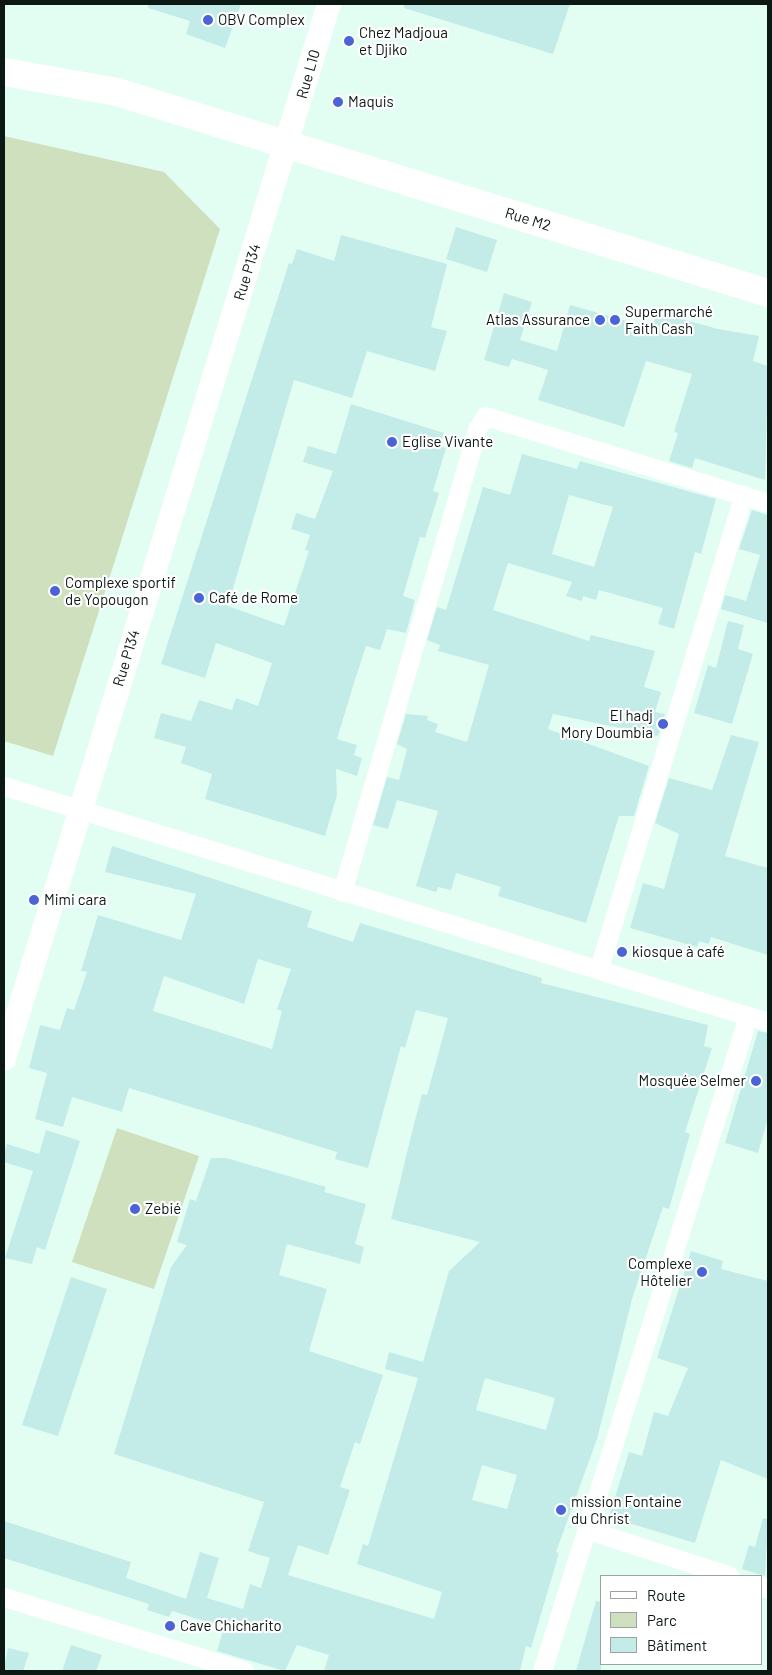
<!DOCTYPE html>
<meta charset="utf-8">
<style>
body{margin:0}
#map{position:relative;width:772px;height:1675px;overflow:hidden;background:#e2fef3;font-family:Barlow,sans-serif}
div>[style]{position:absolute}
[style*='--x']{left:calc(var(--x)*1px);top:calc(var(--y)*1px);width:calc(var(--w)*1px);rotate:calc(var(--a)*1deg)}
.green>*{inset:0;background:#cee0be}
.building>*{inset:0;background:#c3ebe8}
.minor>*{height:19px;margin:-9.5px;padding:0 9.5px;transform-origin:9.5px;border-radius:9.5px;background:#fff}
.tertiary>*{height:24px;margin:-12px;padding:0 12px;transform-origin:12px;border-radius:12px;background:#fff}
.secondary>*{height:28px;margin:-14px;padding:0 14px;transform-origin:14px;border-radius:14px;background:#fff}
.dots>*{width:14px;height:14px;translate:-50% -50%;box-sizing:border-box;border:2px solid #fff;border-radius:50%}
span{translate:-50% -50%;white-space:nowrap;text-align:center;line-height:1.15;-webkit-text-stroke:4.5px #fff;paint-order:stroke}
.poi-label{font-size:15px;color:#0b1813}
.left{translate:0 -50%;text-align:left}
.right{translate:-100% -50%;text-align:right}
.street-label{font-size:15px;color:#0b1813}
.frame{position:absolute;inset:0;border:5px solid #0b1813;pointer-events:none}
.legend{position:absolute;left:600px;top:1575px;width:162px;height:90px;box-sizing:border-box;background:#fff;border:1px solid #9da3a1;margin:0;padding:6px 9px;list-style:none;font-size:15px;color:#0b1813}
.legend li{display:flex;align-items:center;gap:10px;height:25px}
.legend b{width:25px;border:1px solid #9da3a1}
</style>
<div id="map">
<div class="green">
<i style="clip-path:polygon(4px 136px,164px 172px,220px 229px,53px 756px,4px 741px)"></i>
<i style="clip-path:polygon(117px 1128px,199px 1156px,154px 1289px,72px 1262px)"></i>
</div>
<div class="building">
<i style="clip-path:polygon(148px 4px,241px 4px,225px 48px,186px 34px,190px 21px,148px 8px)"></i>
<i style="clip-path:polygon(404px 4px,570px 4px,553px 54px,404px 8px)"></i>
<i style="clip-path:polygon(456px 227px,497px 240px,487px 272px,446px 259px)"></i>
<i style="clip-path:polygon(341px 235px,447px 264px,431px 327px,447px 331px,435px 371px,367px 351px,352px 398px,294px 380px,228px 606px,284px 626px,309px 551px,305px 550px,310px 535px,291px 529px,296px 513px,315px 519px,333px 471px,303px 462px,308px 446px,336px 454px,351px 404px,444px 433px,440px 446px,446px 448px,433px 491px,439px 493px,425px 538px,420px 537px,403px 596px,415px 600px,406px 633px,387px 629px,380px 650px,366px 646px,354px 683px,337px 739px,357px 745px,354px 755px,362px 758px,357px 776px,336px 769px,337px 795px,325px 836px,205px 799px,212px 774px,181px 763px,186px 747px,154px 738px,161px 713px,191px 721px,199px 700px,232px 710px,236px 698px,258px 706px,272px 663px,216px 643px,205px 678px,161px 664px,289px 263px,292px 264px,297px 249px,334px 261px)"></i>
<i style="clip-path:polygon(504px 293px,532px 302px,520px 340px,557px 351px,570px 305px,652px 328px,656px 312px,718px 329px,759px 336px,753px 361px,768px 366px,765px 480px,695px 458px,692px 468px,669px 461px,678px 433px,674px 432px,692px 374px,646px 361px,624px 427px,538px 400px,548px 370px,512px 359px,509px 367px,484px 360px)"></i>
<i style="clip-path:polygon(evenodd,522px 454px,577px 469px,580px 461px,716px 499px,701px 554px,695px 552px,674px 629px,658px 624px,663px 608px,599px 590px,596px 600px,583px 596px,582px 601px,566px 596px,572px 582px,508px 563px,493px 610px,589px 641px,591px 635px,655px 651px,644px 687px,661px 692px,655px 712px,665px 714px,658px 736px,553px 714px,548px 729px,649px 766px,634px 816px,619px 816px,586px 923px,498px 896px,501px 887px,456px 873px,451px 890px,438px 887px,436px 892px,416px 886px,438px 811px,397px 800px,388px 829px,373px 825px,387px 777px,399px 780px,407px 749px,397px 744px,406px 714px,428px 716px,427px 720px,438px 724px,435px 732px,467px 742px,489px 665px,438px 651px,440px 645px,427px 640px,437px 607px,446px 610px,483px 487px,510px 495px,522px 454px,569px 495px,613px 507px,594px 567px,552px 554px,569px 495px)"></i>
<i style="clip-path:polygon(752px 510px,768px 515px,768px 623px,721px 609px,725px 595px,746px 601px,760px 555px,739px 549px)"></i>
<i style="clip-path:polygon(728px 621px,744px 625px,738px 649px,753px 654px,732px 724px,694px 713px,708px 665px,716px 668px)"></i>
<i style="clip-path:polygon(731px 735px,759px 742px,725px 856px,768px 868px,768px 955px,711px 937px,709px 944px,699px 941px,697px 947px,630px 928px,643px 883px,664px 889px,679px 834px,655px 823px,669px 778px,712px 790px)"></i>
<i style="clip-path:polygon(evenodd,112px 846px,312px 911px,307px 927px,353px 942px,360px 923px,542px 978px,541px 983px,708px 1025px,704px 1046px,712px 1048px,685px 1132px,690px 1134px,669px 1209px,663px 1207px,632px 1299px,597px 1439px,556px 1552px,559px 1553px,531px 1648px,526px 1646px,520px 1671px,324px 1671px,329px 1655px,297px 1645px,285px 1671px,217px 1651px,224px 1627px,172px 1611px,169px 1617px,147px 1610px,149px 1604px,4px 1558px,4px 1521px,131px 1562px,126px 1578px,186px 1599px,200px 1552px,219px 1558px,207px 1598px,243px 1609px,250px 1584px,261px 1588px,270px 1558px,248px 1551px,264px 1502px,114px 1454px,171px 1267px,187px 1245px,177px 1242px,190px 1199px,196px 1201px,211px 1158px,226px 1158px,326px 1187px,324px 1192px,366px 1204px,355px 1244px,364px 1247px,360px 1264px,287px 1244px,279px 1275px,327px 1289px,309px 1351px,383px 1375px,360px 1444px,355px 1442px,340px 1487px,350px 1490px,328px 1555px,298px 1545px,288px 1575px,434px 1619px,442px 1592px,357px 1564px,363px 1544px,368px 1546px,418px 1378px,385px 1369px,389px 1352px,423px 1362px,449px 1271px,480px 1242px,391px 1219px,412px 1132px,422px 1094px,427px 1095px,448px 1018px,416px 1010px,405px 1048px,401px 1046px,368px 1168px,335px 1159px,337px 1152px,129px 1088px,122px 1112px,72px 1097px,63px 1127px,35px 1119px,47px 1073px,29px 1068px,40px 1025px,60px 1030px,67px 1008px,74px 1010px,87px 972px,81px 971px,98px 915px,181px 940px,196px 894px,105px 872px,112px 846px,258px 959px,291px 969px,277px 1009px,282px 1011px,272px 1049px,153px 1011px,164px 976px,244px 1004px,258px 959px,112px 846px,485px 1378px,555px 1398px,546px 1430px,476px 1410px,485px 1378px,112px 846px,482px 1465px,517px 1475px,507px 1509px,472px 1500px,482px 1465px)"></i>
<i style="clip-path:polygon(758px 1031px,768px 1033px,768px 1118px,758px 1153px,725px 1143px)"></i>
<i style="clip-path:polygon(46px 1130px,80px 1141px,45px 1250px,37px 1247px,32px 1264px,5px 1258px,33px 1171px,4px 1162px,4px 1154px,7px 1144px,39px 1154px)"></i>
<i style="clip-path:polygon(691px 1251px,723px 1261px,721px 1269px,768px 1281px,768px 1479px,721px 1460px,695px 1543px,609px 1517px,629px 1452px,642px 1456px,654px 1412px,668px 1416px,688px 1368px,657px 1358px)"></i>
<i style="clip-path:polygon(71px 1277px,107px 1289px,58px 1436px,22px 1425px)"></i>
<i style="clip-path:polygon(763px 1518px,768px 1519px,765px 1576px,742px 1569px,749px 1545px,755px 1547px)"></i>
<i style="clip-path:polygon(596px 1601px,601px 1602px,601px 1671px,576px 1671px)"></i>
<i style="clip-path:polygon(71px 1645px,102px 1655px,96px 1671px,62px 1671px)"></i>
<i style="clip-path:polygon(8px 1648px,29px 1653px,23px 1671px,4px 1671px)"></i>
</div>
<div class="minor">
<i style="--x:4;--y:786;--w:800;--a:17.17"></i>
<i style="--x:342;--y:892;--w:482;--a:-73.7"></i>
<i style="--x:477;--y:429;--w:15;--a:-58"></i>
<i style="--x:485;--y:416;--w:296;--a:17.1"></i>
<i style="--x:599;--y:968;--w:495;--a:-73"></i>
<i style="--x:588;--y:1530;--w:149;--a:17.9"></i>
<i style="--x:761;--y:1586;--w:8;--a:23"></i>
<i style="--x:4;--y:1597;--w:251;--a:17.1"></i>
<i style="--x:542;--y:1671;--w:687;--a:-72.54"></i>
</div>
<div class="tertiary">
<i style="--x:4;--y:1059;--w:1104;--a:-72.88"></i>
</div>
<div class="secondary">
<i style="--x:4;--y:72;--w:115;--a:10"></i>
<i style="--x:117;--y:92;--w:681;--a:17.16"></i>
</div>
<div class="dots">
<i style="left:208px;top:20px;background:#4a63d7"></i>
<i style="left:349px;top:41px;background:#4a63d7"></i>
<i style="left:338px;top:102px;background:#4a63d7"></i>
<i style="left:600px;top:320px;background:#4a63d7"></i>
<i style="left:615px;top:320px;background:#4a63d7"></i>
<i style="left:392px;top:442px;background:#4a63d7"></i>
<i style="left:55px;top:591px;background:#4a63d7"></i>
<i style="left:199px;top:598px;background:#4a63d7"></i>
<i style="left:663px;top:724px;background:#4a63d7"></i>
<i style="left:34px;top:900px;background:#4a63d7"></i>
<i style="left:622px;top:952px;background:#4a63d7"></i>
<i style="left:756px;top:1081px;background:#4a63d7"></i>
<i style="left:135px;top:1209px;background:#4a63d7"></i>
<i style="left:702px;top:1272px;background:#4a63d7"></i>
<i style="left:561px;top:1510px;background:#4a63d7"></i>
<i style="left:170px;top:1626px;background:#4a63d7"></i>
</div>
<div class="poi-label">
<span class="left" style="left:218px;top:20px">OBV Complex</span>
<span class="left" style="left:359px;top:41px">Chez Madjoua<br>et Djiko</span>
<span class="left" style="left:348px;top:102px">Maquis</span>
<span class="left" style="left:625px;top:320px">Supermarché<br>Faith Cash</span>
<span class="right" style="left:590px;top:320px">Atlas Assurance</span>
<span class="left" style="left:402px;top:442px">Eglise Vivante</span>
<span class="left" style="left:65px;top:591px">Complexe sportif<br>de Yopougon</span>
<span class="left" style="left:209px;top:598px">Café de Rome</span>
<span class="right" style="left:653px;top:724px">El hadj<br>Mory Doumbia</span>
<span class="left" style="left:44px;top:900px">Mimi cara</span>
<span class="left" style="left:632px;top:952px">kiosque à café</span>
<span class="right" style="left:746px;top:1081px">Mosquée Selmer</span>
<span class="left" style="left:145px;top:1209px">Zebié</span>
<span class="right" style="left:692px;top:1272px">Complexe<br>Hôtelier</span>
<span class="left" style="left:571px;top:1510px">mission Fontaine<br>du Christ</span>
<span class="left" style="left:180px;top:1626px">Cave Chicharito</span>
</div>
<div class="street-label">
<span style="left:308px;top:74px;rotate:-74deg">Rue L10</span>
<span style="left:528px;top:219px;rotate:17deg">Rue M2</span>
<span style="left:247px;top:272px;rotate:-73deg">Rue P134</span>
<span style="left:126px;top:658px;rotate:-73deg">Rue P134</span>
</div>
<div class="frame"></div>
<ul class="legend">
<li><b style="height:6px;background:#fff"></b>Route</li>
<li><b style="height:14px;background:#cee0be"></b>Parc</li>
<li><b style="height:14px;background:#c3ebe8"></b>Bâtiment</li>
</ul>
</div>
